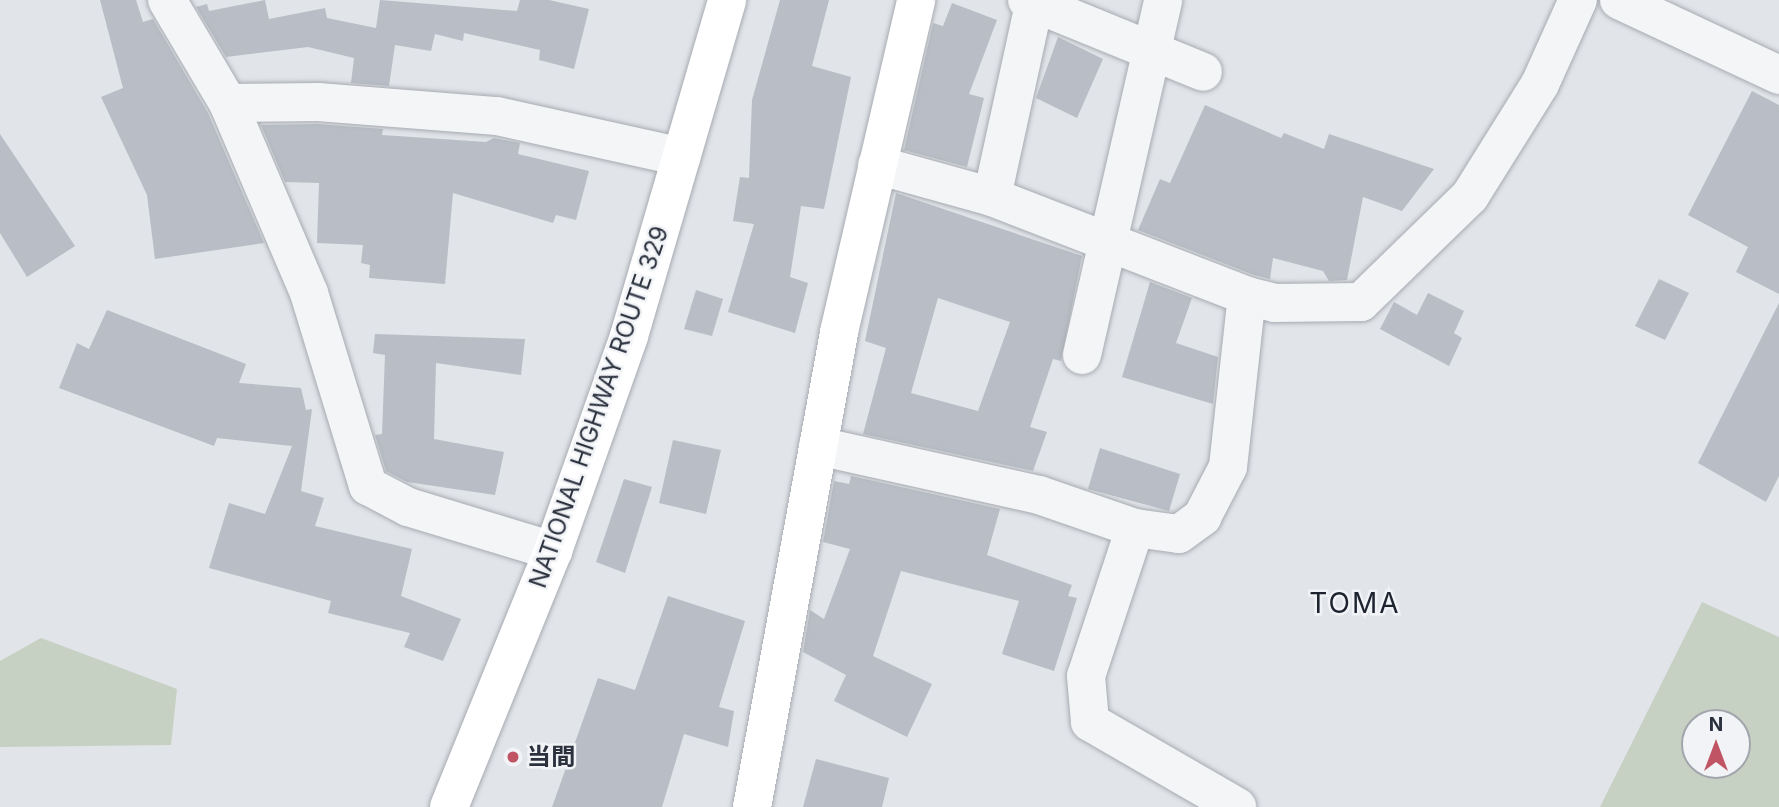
<!DOCTYPE html>
<meta charset="utf-8">
<style>
body{margin:0}
#map{position:relative;width:1779px;height:807px;overflow:hidden;background:#e1e4e8;font-family:Inter,"Noto Sans JP",sans-serif}
div>[style]{position:absolute}
[style*='--x']{left:calc(var(--x)*1px);top:calc(var(--y)*1px);width:calc(var(--w)*1px);rotate:calc(var(--a)*1deg)}
.green>*{inset:0;background:#c7d1c3}
.building>*{inset:0;background:#b9bdc5}
.roads{filter:drop-shadow(0 0 2px #a7abb2) drop-shadow(0 0 2px #a7abb2)}
.street>*{height:38px;margin:-19px;padding:0 19px;transform-origin:19px;border-radius:19px;background:#f4f5f7}
.secondary>*{height:38px;margin:-19px;padding:0 19px;transform-origin:19px;border-radius:19px;background:#fff}
.highway>*{height:38px;margin:-19px;padding:0 19px;transform-origin:19px;border-radius:19px;background:#fff}
.dots>*{width:19px;height:19px;translate:-50% -50%;box-sizing:border-box;border:4px solid #f1f3f6;border-radius:50%}
span{translate:-50% -50%;white-space:nowrap;text-align:center;line-height:1.15;-webkit-text-stroke:5px #f1f3f6;paint-order:stroke}
.street-label{font-size:24px;color:#2b323e}
.poi-label{font-size:24px;color:#2b323e;font-weight:700}
.left{translate:0 -50%;text-align:left}
.quarter-label{font-size:28px;color:#1d232f;letter-spacing:2px}
.north{position:absolute;left:1681px;top:709px;width:70px;height:70px;box-sizing:border-box;background:#f1f3f6;border:2px solid #a2a6ac;border-radius:50%;rotate:0deg;font-size:19px;font-weight:700;line-height:28px;text-align:center;color:#2b323e}
.north::after{content:'';display:block;margin:auto;width:24px;height:32px;background:#c05364;clip-path:polygon(50% 0,100% 100%,50% 72%,0 100%)}
</style>
<div id="map">
<div class="green">
<i style="clip-path:polygon(evenodd,1702px 602px,1779px 637px,1779px 807px,1600px 807px,1702px 602px,1737px 723px,1737px 765px,1695px 765px,1695px 723px,1737px 723px)"></i>
<i style="clip-path:polygon(41px 638px,177px 689px,171px 745px,0 747px,0 661px)"></i>
</div>
<div class="building">
<i style="clip-path:polygon(100px 0,136px 0,143px 22px,153px 19px,208px 113px,264px 243px,155px 259px,147px 195px,101px 97px,123px 88px)"></i>
<i style="clip-path:polygon(265px 0,269px 19px,325px 8px,327px 18px,376px 28px,380px 0,517px 11px,520px 0,549px 0,589px 9px,574px 69px,539px 60px,540px 50px,464px 33px,463px 41px,435px 34px,431px 51px,395px 45px,389px 86px,351px 83px,354px 58px,308px 47px,226px 57px,196px 7px,207px 4px,209px 11px)"></i>
<i style="clip-path:polygon(780px 0,829px 0,812px 66px,851px 77px,824px 209px,801px 206px,790px 277px,808px 283px,795px 333px,728px 312px,754px 224px,733px 221px,740px 177px,749px 178px,752px 100px)"></i>
<i style="clip-path:polygon(952px 3px,997px 20px,969px 94px,984px 98px,967px 167px,904px 150px,933px 23px,943px 26px)"></i>
<i style="clip-path:polygon(1058px 37px,1103px 59px,1077px 118px,1036px 98px)"></i>
<i style="clip-path:polygon(1752px 91px,1779px 105px,1779px 294px,1736px 272px,1748px 247px,1688px 215px)"></i>
<i style="clip-path:polygon(1205px 105px,1281px 138px,1284px 133px,1324px 149px,1329px 134px,1434px 169px,1402px 211px,1363px 197px,1347px 280px,1329px 281px,1323px 271px,1273px 258px,1270px 279px,1254px 275px,1138px 230px,1160px 179px,1170px 183px)"></i>
<i style="clip-path:polygon(317px 124px,383px 129px,382px 135px,486px 142px,494px 138px,520px 143px,518px 154px,589px 171px,576px 220px,556px 215px,553px 223px,453px 193px,445px 284px,369px 278px,370px 265px,361px 263px,363px 245px,317px 243px,319px 183px,285px 182px,261px 125px)"></i>
<i style="clip-path:polygon(0 134px,75px 246px,27px 277px,0 233px)"></i>
<i style="clip-path:polygon(evenodd,896px 193px,1082px 256px,1061px 361px,1053px 359px,1030px 427px,1047px 432px,1033px 471px,863px 434px,886px 348px,865px 341px,896px 193px,938px 298px,1010px 322px,978px 411px,911px 393px,938px 298px)"></i>
<i style="clip-path:polygon(1659px 279px,1689px 293px,1665px 340px,1635px 326px)"></i>
<i style="clip-path:polygon(1150px 282px,1192px 298px,1176px 343px,1218px 357px,1213px 404px,1122px 377px)"></i>
<i style="clip-path:polygon(696px 290px,723px 299px,712px 336px,684px 329px)"></i>
<i style="clip-path:polygon(1428px 293px,1464px 311px,1454px 333px,1462px 338px,1449px 366px,1380px 329px,1394px 302px,1417px 315px)"></i>
<i style="clip-path:polygon(1779px 303px,1779px 476px,1766px 502px,1698px 463px)"></i>
<i style="clip-path:polygon(107px 310px,246px 364px,239px 383px,301px 388px,306px 410px,312px 409px,301px 491px,324px 498px,315px 526px,412px 549px,401px 596px,461px 619px,443px 661px,404px 647px,410px 633px,328px 613px,331px 601px,209px 568px,229px 503px,265px 514px,292px 446px,217px 438px,214px 446px,59px 388px,77px 343px,89px 349px)"></i>
<i style="clip-path:polygon(375px 334px,525px 339px,521px 375px,436px 363px,434px 439px,504px 452px,495px 495px,407px 482px,386px 471px,375px 435px,382px 434px,385px 355px,373px 353px)"></i>
<i style="clip-path:polygon(673px 440px,721px 450px,706px 514px,659px 503px)"></i>
<i style="clip-path:polygon(1100px 448px,1180px 474px,1169px 511px,1088px 489px)"></i>
<i style="clip-path:polygon(851px 476px,1000px 509px,987px 555px,1072px 585px,1068px 596px,1077px 598px,1054px 671px,1002px 654px,1019px 601px,901px 571px,873px 656px,932px 684px,907px 737px,834px 701px,846px 675px,803px 652px,810px 610px,824px 619px,850px 549px,823px 542px,834px 481px,849px 484px)"></i>
<i style="clip-path:polygon(624px 479px,652px 487px,625px 573px,596px 562px)"></i>
<i style="clip-path:polygon(668px 596px,745px 621px,719px 707px,734px 711px,728px 747px,684px 734px,662px 807px,552px 807px,598px 678px,635px 690px)"></i>
<i style="clip-path:polygon(816px 759px,889px 778px,882px 807px,803px 807px)"></i>
</div>
<div class="roads">
<div class="street">
<i style="--x:167;--y:0;--w:120;--a:59.4"></i>
<i style="--x:228;--y:103;--w:207;--a:66.9"></i>
<i style="--x:309;--y:293;--w:202;--a:73"></i>
<i style="--x:368;--y:486;--w:45;--a:27.7"></i>
<i style="--x:408;--y:507;--w:152;--a:16.9"></i>
<i style="--x:1027;--y:0;--w:190;--a:22.2"></i>
<i style="--x:1619;--y:0;--w:177;--a:25.1"></i>
<i style="--x:228;--y:103;--w:90;--a:-0.6"></i>
<i style="--x:318;--y:102;--w:180;--a:4.5"></i>
<i style="--x:497;--y:116;--w:189;--a:12.5"></i>
<i style="--x:877;--y:165;--w:119;--a:15.5"></i>
<i style="--x:992;--y:197;--w:274;--a:21.2"></i>
<i style="--x:1247;--y:296;--w:29;--a:14"></i>
<i style="--x:1275;--y:303;--w:86;--a:-0.7"></i>
<i style="--x:1361;--y:302;--w:152;--a:-44.2"></i>
<i style="--x:1470;--y:196;--w:132;--a:-58"></i>
<i style="--x:1540;--y:84;--w:92;--a:-65.7"></i>
<i style="--x:992;--y:197;--w:202;--a:-77.7"></i>
<i style="--x:1082;--y:355;--w:364;--a:-77.1"></i>
<i style="--x:818;--y:446;--w:226;--a:12.5"></i>
<i style="--x:1039;--y:495;--w:102;--a:19"></i>
<i style="--x:1135;--y:528;--w:44;--a:7.8"></i>
<i style="--x:1179;--y:534;--w:29;--a:-36"></i>
<i style="--x:1202;--y:517;--w:56;--a:-62.5"></i>
<i style="--x:1228;--y:467;--w:172;--a:-83.7"></i>
<i style="--x:1135;--y:528;--w:156;--a:108.3"></i>
<i style="--x:1086;--y:676;--w:46;--a:85"></i>
<i style="--x:1090;--y:722;--w:170;--a:30"></i>
</div>
<div class="secondary">
<i style="--x:752;--y:807;--w:483;--a:-79.6"></i>
<i style="--x:839;--y:332;--w:341;--a:-76.9"></i>
</div>
<div class="highway">
<i style="--x:449;--y:807;--w:276;--a:-67.9"></i>
<i style="--x:553;--y:551;--w:228;--a:-70.5"></i>
<i style="--x:629;--y:336;--w:350;--a:-73.7"></i>
</div>
</div>
<div class="dots">
<i style="left:513px;top:757px;background:#c05364"></i>
</div>
<div class="street-label">
<span style="left:599px;top:407px;rotate:-71deg">NATIONAL HIGHWAY ROUTE 329</span>
</div>
<div class="poi-label">
<span class="left" style="left:527px;top:757px">当間</span>
</div>
<div class="quarter-label">
<span style="left:1355px;top:603px">TOMA</span>
</div>
<div class="north">N</div>
</div>
